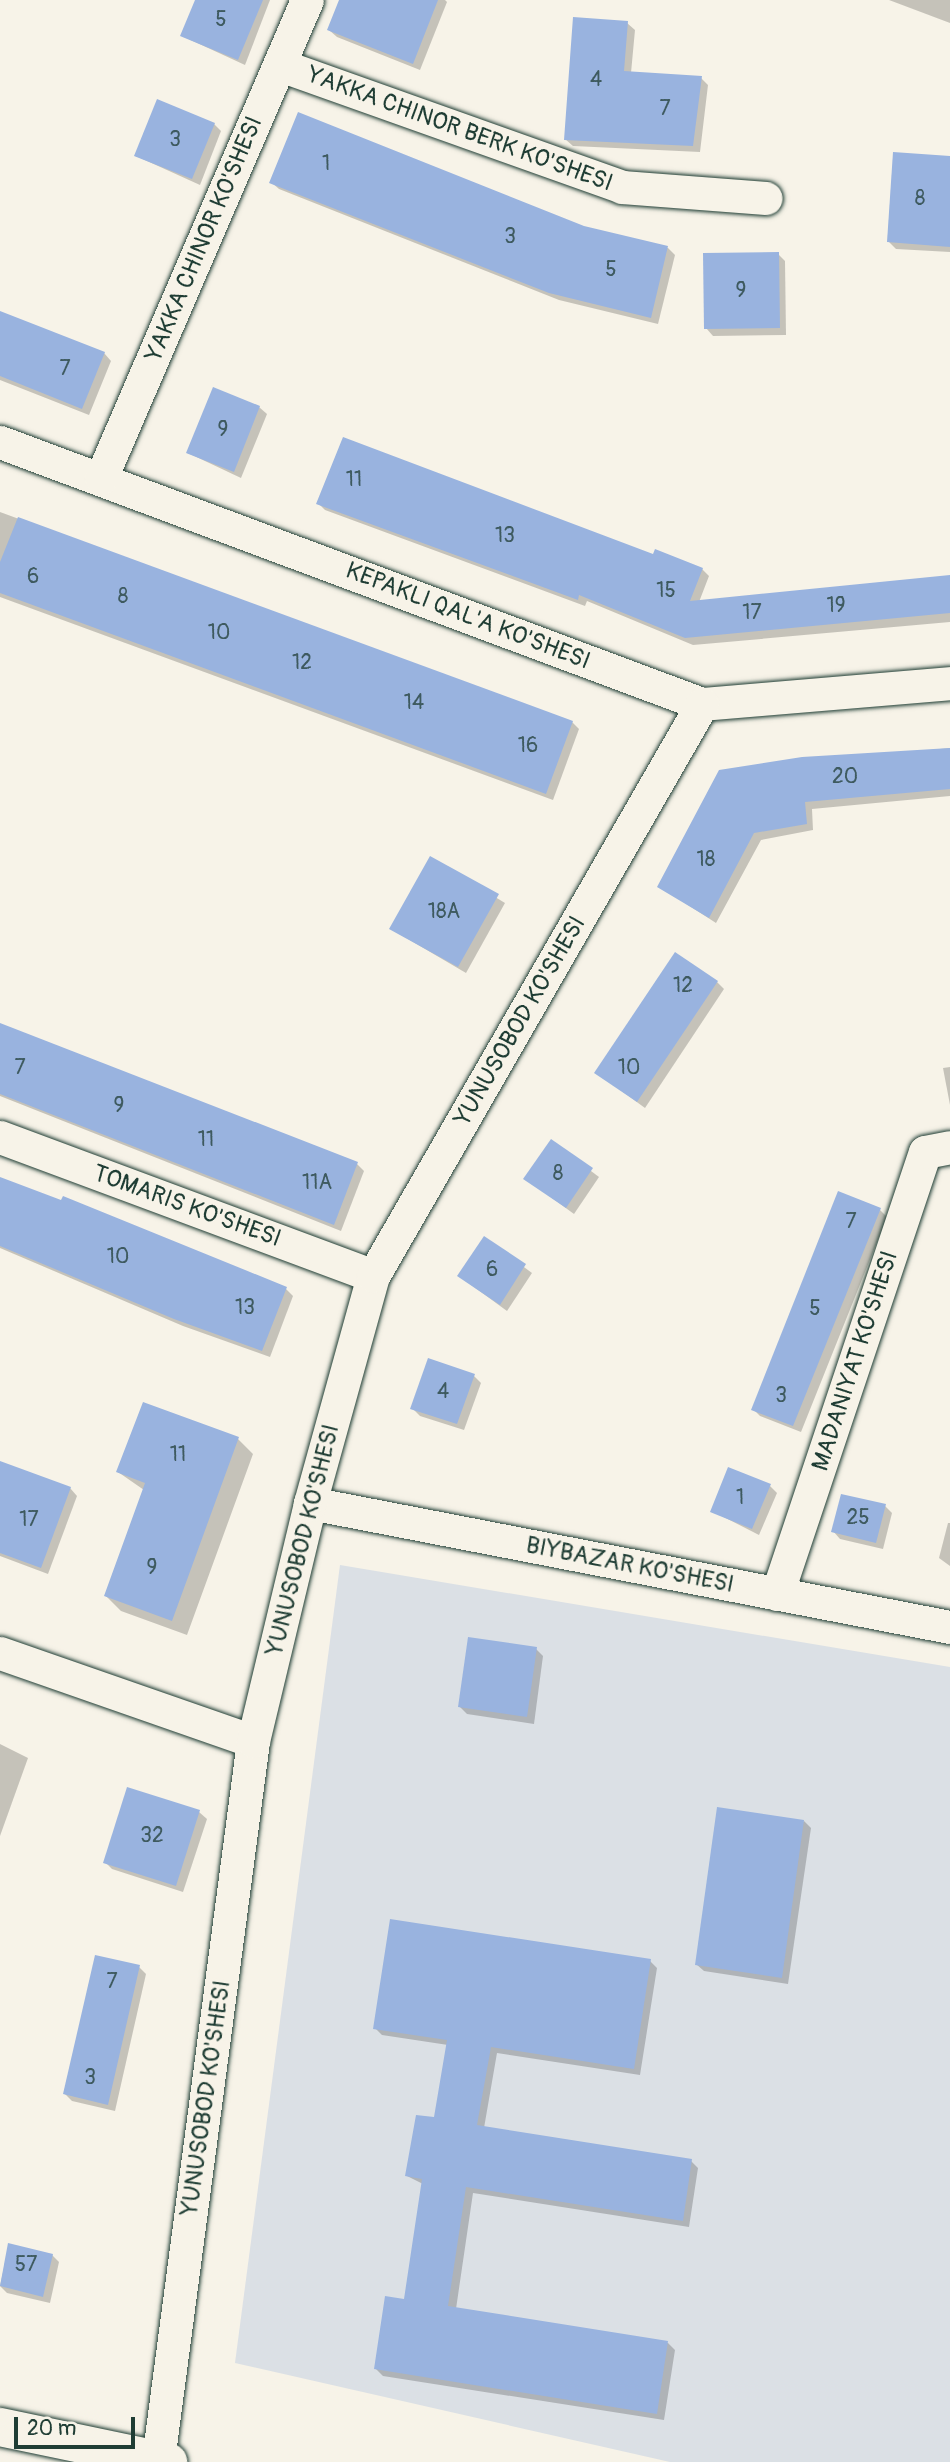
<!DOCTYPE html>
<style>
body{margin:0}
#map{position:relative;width:950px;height:2462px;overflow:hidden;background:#f7f3e8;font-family:Pangolin,sans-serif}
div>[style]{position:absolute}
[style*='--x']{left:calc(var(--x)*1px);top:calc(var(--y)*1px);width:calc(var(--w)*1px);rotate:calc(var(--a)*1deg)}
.built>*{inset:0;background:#dbe0e5}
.shadow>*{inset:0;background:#0003}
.building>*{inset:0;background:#99b3df}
.roads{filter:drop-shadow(0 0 2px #1f3d34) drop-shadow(0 0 2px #1f3d34)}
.minor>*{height:33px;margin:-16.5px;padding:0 16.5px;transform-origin:16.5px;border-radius:16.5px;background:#f7f3e8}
.tertiary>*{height:38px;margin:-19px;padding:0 19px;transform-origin:19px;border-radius:19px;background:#f7f3e8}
span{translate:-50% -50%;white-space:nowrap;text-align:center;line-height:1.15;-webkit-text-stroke:6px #f7f3e8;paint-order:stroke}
.number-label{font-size:21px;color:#3e5a5f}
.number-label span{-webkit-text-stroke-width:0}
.street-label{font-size:24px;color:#1f3d34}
.scale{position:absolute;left:14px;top:2417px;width:121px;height:32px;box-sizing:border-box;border:4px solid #1f3d34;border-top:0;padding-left:9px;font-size:21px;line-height:24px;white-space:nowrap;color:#1f3d34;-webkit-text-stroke:5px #f7f3e8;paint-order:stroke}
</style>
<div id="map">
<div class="built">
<i style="clip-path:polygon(340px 1565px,950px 1667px,950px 2462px,670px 2462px,235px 2363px)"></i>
</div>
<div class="shadow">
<i style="clip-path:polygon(196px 0,270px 0,245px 65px,182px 36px)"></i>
<i style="clip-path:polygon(341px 0,445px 0,447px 2px,420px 70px,337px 37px,329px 30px)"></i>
<i style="clip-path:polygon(889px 0,950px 0,950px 23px)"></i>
<i style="clip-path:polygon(627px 23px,635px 30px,631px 73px,701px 78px,708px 85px,700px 152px,573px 146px,565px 139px)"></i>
<i style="clip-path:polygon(214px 124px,221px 131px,200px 185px,136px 156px)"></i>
<i style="clip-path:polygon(950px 158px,950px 252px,896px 249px,889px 242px)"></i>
<i style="clip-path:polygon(271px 182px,583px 228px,668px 248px,675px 255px,658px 324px,559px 300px,279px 189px)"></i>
<i style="clip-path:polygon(778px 254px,785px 261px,786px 335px,713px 336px,706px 328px)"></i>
<i style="clip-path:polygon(0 313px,104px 353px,111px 361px,89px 415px,0 380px)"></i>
<i style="clip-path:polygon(259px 407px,267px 414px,241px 478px,188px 453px)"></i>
<i style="clip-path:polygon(318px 503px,654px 556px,702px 569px,709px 576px,699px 602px,950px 579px,950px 622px,693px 645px,587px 601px,585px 606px,325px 510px)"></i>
<i style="clip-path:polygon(0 512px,572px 722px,579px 729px,553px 800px,0 597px)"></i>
<i style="clip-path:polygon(950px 748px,950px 796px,812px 809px,813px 830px,761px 840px,716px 923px,660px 887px,720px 771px)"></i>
<i style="clip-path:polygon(431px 858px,505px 903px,466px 973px,391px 929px)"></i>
<i style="clip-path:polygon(717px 982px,724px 989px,645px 1108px,597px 1073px)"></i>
<i style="clip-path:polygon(0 1025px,357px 1164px,364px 1171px,341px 1231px,0 1096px)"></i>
<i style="clip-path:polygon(950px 1067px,950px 1105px,943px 1068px)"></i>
<i style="clip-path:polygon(551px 1141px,599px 1177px,574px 1214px,526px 1179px)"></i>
<i style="clip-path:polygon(0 1179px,286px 1289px,293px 1296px,270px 1357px,183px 1326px,0 1248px)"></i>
<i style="clip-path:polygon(880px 1210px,887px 1217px,801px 1432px,760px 1416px,753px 1409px)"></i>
<i style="clip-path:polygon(485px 1238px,532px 1273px,507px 1311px,459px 1276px)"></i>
<i style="clip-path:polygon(474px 1376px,481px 1383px,464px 1430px,420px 1416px,413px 1409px)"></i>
<i style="clip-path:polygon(238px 1439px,253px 1454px,187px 1635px,121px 1611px,106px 1596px,144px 1490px,118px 1472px)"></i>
<i style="clip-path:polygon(0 1474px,70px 1488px,77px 1496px,48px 1574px,0 1556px)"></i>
<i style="clip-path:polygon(770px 1486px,777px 1493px,759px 1535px,712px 1511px)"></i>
<i style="clip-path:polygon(885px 1506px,892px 1513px,883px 1549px,840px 1539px,833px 1531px)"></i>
<i style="clip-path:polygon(948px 1523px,950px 1523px,950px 1566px,939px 1558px)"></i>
<i style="clip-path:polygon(536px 1649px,543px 1656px,534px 1724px,467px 1714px,460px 1707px)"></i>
<i style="clip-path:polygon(0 1744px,28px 1758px,0 1836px)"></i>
<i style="clip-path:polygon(129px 1789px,199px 1812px,207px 1819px,183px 1892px,112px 1869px,105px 1862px)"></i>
<i style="clip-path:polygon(804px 1821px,811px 1828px,788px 1984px,704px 1971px,696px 1964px)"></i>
<i style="clip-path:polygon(650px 1961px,657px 1968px,640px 2075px,497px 2053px,484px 2128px,691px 2161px,698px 2168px,689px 2227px,473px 2193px,456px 2309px,668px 2343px,675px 2350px,664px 2420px,383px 2376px,376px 2369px,406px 2301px,423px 2184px,407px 2176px,435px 2119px,448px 2045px,382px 2035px,375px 2028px)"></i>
<i style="clip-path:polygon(139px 1967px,146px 1974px,115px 2111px,72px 2101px,65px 2094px)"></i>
<i style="clip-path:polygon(9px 2245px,52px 2255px,59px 2262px,50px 2303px,7px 2293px,0 2286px)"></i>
</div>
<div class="building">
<i style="clip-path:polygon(195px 0,263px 0,238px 60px,180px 36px)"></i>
<i style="clip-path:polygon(339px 0,438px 0,413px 64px,327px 30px)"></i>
<i style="clip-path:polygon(573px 17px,628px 21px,624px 71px,702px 76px,693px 146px,564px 140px)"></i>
<i style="clip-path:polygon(157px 99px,215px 123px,192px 179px,134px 156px)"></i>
<i style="clip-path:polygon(298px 112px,584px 226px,668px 246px,651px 318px,549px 293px,269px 183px)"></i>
<i style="clip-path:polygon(893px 152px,950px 156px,950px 247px,887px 242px)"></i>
<i style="clip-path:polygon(779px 252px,780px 328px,704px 329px,703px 253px)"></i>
<i style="clip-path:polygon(0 311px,105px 352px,82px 409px,0 376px)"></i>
<i style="clip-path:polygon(213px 387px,260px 406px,234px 472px,186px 453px)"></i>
<i style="clip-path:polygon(343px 437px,653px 554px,655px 549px,703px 568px,690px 601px,950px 575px,950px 613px,685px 638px,579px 595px,578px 600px,316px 504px)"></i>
<i style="clip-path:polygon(18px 517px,573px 721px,546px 794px,0 593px,0 562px)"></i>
<i style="clip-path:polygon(950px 748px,950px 789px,805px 802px,807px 824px,754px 833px,709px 918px,657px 887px,719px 770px,802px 757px)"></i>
<i style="clip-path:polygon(430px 856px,499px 894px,458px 967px,389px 929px)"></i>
<i style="clip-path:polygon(675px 952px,718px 981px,637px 1102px,594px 1073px)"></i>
<i style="clip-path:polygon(0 1023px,358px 1162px,334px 1225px,0 1094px)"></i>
<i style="clip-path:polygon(551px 1139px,593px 1168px,566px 1208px,523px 1179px)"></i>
<i style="clip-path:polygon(0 1177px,61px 1200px,63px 1196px,287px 1287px,262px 1351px,174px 1319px,0 1246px)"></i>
<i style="clip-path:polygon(838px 1191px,881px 1208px,793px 1426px,751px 1410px)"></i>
<i style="clip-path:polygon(484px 1236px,526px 1264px,500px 1305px,457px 1276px)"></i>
<i style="clip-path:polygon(428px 1358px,475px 1374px,457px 1424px,410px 1409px)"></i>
<i style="clip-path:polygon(143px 1402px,239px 1437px,172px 1621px,104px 1596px,145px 1483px,116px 1472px)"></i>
<i style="clip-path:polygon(0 1461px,71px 1487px,41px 1568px,0 1553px)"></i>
<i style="clip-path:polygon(728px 1467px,771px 1484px,752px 1529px,710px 1512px)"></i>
<i style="clip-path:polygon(841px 1494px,886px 1504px,876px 1543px,831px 1532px)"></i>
<i style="clip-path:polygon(468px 1637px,537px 1647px,527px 1717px,458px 1707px)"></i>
<i style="clip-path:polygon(127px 1787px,200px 1810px,176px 1886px,103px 1863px)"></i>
<i style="clip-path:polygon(717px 1807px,804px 1820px,782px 1978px,695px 1965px)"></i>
<i style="clip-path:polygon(390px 1919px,651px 1959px,634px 2069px,491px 2047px,477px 2125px,692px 2159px,683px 2221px,466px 2187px,448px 2306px,668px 2341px,657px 2414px,374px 2369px,385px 2296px,404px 2299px,422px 2179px,405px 2176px,416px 2115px,434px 2117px,447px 2040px,373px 2029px)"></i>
<i style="clip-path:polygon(95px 1955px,140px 1965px,108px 2105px,63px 2094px)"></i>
<i style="clip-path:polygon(8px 2243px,53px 2254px,43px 2297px,0 2286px)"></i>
</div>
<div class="roads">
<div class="minor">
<i style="--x:280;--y:65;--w:363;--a:19.6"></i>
<i style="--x:622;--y:187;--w:144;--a:4.4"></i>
<i style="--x:0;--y:442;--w:749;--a:20.47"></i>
<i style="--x:702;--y:704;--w:249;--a:-4.8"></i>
<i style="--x:101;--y:478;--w:520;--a:-66.69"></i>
<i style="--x:0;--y:1137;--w:398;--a:20.4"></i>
<i style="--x:310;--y:1503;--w:652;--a:10.97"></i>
<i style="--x:777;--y:1594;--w:466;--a:-71.5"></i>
<i style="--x:925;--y:1152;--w:25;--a:-11"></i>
<i style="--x:0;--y:1653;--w:268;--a:19.2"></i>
<i style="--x:158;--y:2460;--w:725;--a:-82.47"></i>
<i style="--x:253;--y:1741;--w:245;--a:-76.5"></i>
<i style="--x:310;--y:1503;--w:236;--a:-74.5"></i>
<i style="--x:373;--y:1276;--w:660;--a:-60.09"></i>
</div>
<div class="tertiary">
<i style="--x:0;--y:2427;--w:172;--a:11.8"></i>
</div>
</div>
<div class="number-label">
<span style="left:221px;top:20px">5</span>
<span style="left:596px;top:80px">4</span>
<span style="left:665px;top:109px">7</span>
<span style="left:175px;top:140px">3</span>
<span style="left:326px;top:164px">1</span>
<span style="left:920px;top:199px">8</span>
<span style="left:510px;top:237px">3</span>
<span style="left:611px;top:270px">5</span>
<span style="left:741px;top:291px">9</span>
<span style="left:65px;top:369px">7</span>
<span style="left:223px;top:430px">9</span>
<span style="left:354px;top:480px">11</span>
<span style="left:505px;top:536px">13</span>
<span style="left:33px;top:577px">6</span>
<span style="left:666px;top:591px">15</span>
<span style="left:123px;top:597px">8</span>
<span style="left:836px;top:606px">19</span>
<span style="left:752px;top:613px">17</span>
<span style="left:219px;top:633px">10</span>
<span style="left:302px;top:663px">12</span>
<span style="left:414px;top:703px">14</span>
<span style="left:528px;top:746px">16</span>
<span style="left:845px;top:777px">20</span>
<span style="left:706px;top:860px">18</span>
<span style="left:444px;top:912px">18A</span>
<span style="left:683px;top:986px">12</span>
<span style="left:20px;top:1068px">7</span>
<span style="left:629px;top:1068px">10</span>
<span style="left:119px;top:1106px">9</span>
<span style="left:206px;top:1140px">11</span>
<span style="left:558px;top:1174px">8</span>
<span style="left:317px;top:1183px">11A</span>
<span style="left:851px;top:1222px">7</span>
<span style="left:118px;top:1257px">10</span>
<span style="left:492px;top:1270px">6</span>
<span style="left:245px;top:1308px">13</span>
<span style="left:815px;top:1309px">5</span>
<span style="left:443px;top:1392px">4</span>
<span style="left:781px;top:1396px">3</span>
<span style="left:178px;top:1455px">11</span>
<span style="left:740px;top:1498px">1</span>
<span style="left:858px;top:1518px">25</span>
<span style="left:29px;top:1520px">17</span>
<span style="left:152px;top:1568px">9</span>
<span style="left:152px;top:1836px">32</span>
<span style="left:112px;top:1982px">7</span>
<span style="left:90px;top:2078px">3</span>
<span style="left:26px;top:2265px">57</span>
</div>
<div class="street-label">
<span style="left:460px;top:129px;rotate:20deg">YAKKA CHINOR BERK KO'SHESI</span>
<span style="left:204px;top:239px;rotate:-67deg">YAKKA CHINOR KO'SHESI</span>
<span style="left:468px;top:616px;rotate:21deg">KEPAKLI QAL'A KO'SHESI</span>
<span style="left:520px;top:1021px;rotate:-60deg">YUNUSOBOD KO'SHESI</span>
<span style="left:187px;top:1206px;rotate:20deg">TOMARIS KO'SHESI</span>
<span style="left:855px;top:1361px;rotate:-72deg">MADANIYAT KO'SHESI</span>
<span style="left:303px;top:1540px;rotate:-76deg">YUNUSOBOD KO'SHESI</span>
<span style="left:630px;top:1565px;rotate:11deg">BIYBAZAR KO'SHESI</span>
<span style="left:206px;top:2098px;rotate:-82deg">YUNUSOBOD KO'SHESI</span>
</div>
<div class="scale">20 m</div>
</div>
